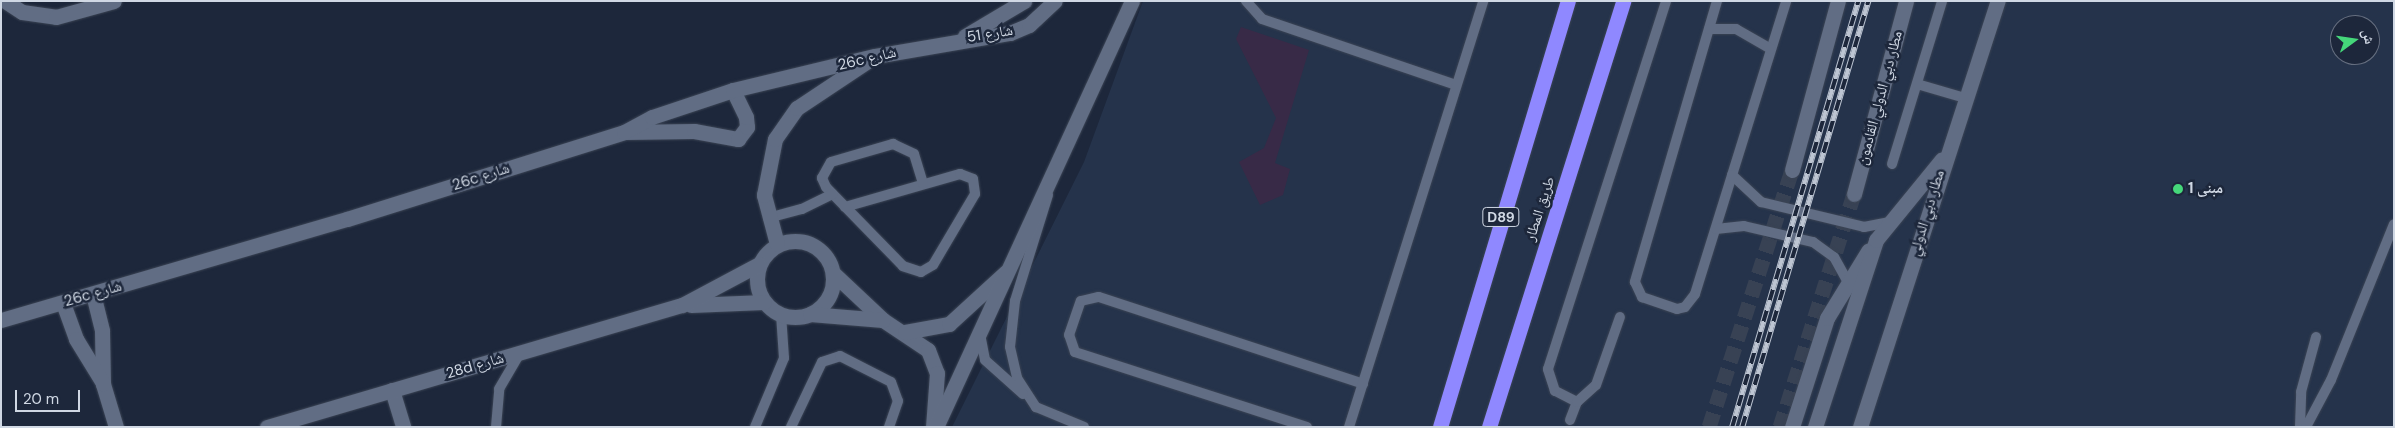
<!DOCTYPE html>
<meta charset="utf-8">
<style>
body{margin:0}
#map{position:relative;width:2395px;height:428px;overflow:hidden;background:#1d273b;font-family:"DM Sans","Noto Naskh Arabic",sans-serif}
div>[style]{position:absolute}
[style*='--x']{left:calc(var(--x)*1px);top:calc(var(--y)*1px);width:calc(var(--w)*1px);rotate:calc(var(--a)*1deg)}
.built>*{inset:0;background:#25334b}
.green>*{inset:0;background:#382a47}
.secondary-tunnel>*{height:15px;margin-top:-7.5px;transform-origin:0;background:repeating-linear-gradient(90deg,#384254 0 15px,transparent 0 23px)}
.roads{filter:drop-shadow(0 0 1px #3b4454) drop-shadow(0 0 1px #3b4454)}
.lane>*{height:10px;margin:-5px;padding:0 5px;transform-origin:5px;border-radius:5px;background:#616d84}
.street>*{height:15px;margin:-7.5px;padding:0 7.5px;transform-origin:7.5px;border-radius:7.5px;background:#616d84}
.street>.ring{margin:-7.5px;padding:0;box-sizing:content-box;background:none;border:15px solid #616d84;border-radius:50%}
.secondary>*{height:15px;margin:-7.5px;padding:0 7.5px;transform-origin:7.5px;border-radius:7.5px;background:#616d84}
.highway>*{height:15px;margin:-7.5px;padding:0 7.5px;transform-origin:7.5px;border-radius:7.5px;background:#8f88ff}
.rail>*{height:5.5px;margin-top:-2.75px;transform-origin:0;background:repeating-linear-gradient(90deg,#1d273b 0 11px,#bdc5d2 0 22px);box-sizing:border-box;border-block:1px solid #bdc5d2}
.dots>*{width:14px;height:14px;translate:-50% -50%;box-sizing:border-box;border:2px solid #1d273b;border-radius:50%}
span{translate:-50% -50%;white-space:nowrap;text-align:center;line-height:1.15;-webkit-text-stroke:5px #1d273b;paint-order:stroke}
.shield-label span{padding:1px 4px;background:#1d273b;border:1px solid;border-radius:4px;-webkit-text-stroke-width:0}
.shield-label{font-size:14px;color:#d0d8e4;font-weight:700}
.street-label{font-size:15px;color:#d0d8e4}
.poi-label{font-size:15px;color:#d0d8e4;font-weight:700}
.left{translate:0 -50%;text-align:left}
.frame{position:absolute;inset:0;border:2px solid #d0d8e4;pointer-events:none}
.north{position:absolute;left:2330px;top:15px;width:50px;height:50px;box-sizing:border-box;background:#1d273b;border:1px solid #656e7f;border-radius:50%;rotate:76deg;font-size:14px;font-weight:700;line-height:20px;text-align:center;color:#d0d8e4}
.north::after{content:'';display:block;margin:auto;width:18px;height:22px;background:#45d77a;clip-path:polygon(50% 0,100% 100%,50% 72%,0 100%)}
.scale{position:absolute;left:15px;top:390px;width:65px;height:22px;box-sizing:border-box;border:2px solid #d0d8e4;border-top:0;padding-left:6px;font-size:15px;line-height:18px;white-space:nowrap;color:#d0d8e4;-webkit-text-stroke:4px #1d273b;paint-order:stroke}
</style>
<div id="map">
<div class="built">
<i style="clip-path:polygon(evenodd,1143px 1px,2394px 1px,2394px 427px,952px 427px,1084px 162px,1143px 1px,2340px 25px,2370px 25px,2370px 55px,2340px 55px,2340px 25px)"></i>
</div>
<div class="green">
<i style="clip-path:polygon(1241px 27px,1309px 50px,1275px 163px,1290px 169px,1283px 195px,1260px 205px,1239px 162px,1264px 148px,1276px 118px,1236px 39px)"></i>
</div>
<div class="secondary-tunnel">
<i style="--x:1709;--y:427;--w:270;--a:-72.1"></i>
<i style="--x:1780;--y:427;--w:244;--a:-72.4"></i>
</div>
<div class="roads">
<div class="lane">
<i style="--x:1246;--y:1;--w:24;--a:48"></i>
<i style="--x:1262;--y:19;--w:205;--a:18.8"></i>
<i style="--x:1717;--y:1;--w:293;--a:106.3"></i>
<i style="--x:1635;--y:282;--w:17;--a:65"></i>
<i style="--x:1642;--y:297;--w:37;--a:19"></i>
<i style="--x:1677;--y:309;--w:8;--a:-14"></i>
<i style="--x:1685;--y:307;--w:16;--a:-52"></i>
<i style="--x:1695;--y:294;--w:307;--a:-72.7"></i>
<i style="--x:1709;--y:29;--w:27;--a:0"></i>
<i style="--x:1736;--y:29;--w:40;--a:29.7"></i>
<i style="--x:1917;--y:84;--w:50;--a:16.3"></i>
<i style="--x:1892;--y:164;--w:170;--a:-72.9"></i>
<i style="--x:1732;--y:175;--w:40;--a:43"></i>
<i style="--x:1761;--y:202;--w:106;--a:13.6"></i>
<i style="--x:1864;--y:227;--w:25;--a:-11"></i>
<i style="--x:1048;--y:195;--w:111;--a:107.3"></i>
<i style="--x:1015;--y:301;--w:46;--a:96.2"></i>
<i style="--x:1010;--y:347;--w:32;--a:77"></i>
<i style="--x:1017;--y:378;--w:35;--a:57"></i>
<i style="--x:1036;--y:407;--w:52;--a:22.6"></i>
<i style="--x:845;--y:207;--w:120;--a:-16"></i>
<i style="--x:960;--y:174;--w:14;--a:21"></i>
<i style="--x:973;--y:179;--w:15;--a:82"></i>
<i style="--x:975;--y:194;--w:82;--a:120.6"></i>
<i style="--x:933;--y:265;--w:14;--a:150"></i>
<i style="--x:921;--y:272;--w:19;--a:-162"></i>
<i style="--x:903;--y:266;--w:110;--a:-134.3"></i>
<i style="--x:826;--y:187;--w:10;--a:-114"></i>
<i style="--x:822;--y:178;--w:18;--a:-61"></i>
<i style="--x:831;--y:162;--w:65;--a:-16.2"></i>
<i style="--x:893;--y:144;--w:23;--a:25"></i>
<i style="--x:914;--y:154;--w:31;--a:73"></i>
<i style="--x:768;--y:218;--w:35;--a:-15"></i>
<i style="--x:802;--y:209;--w:34;--a:-26"></i>
<i style="--x:1716;--y:229;--w:28;--a:-6"></i>
<i style="--x:1744;--y:226;--w:71;--a:13.1"></i>
<i style="--x:1813;--y:242;--w:26;--a:36"></i>
<i style="--x:1834;--y:257;--w:26;--a:61"></i>
<i style="--x:980;--y:334;--w:26;--a:79"></i>
<i style="--x:985;--y:360;--w:51;--a:41.8"></i>
<i style="--x:1577;--y:402;--w:25;--a:-153"></i>
<i style="--x:1555;--y:391;--w:23;--a:-108"></i>
<i style="--x:1548;--y:369;--w:386;--a:-72.2"></i>
<i style="--x:1570;--y:420;--w:19;--a:-69"></i>
<i style="--x:1577;--y:402;--w:25;--a:-42"></i>
<i style="--x:1596;--y:385;--w:72;--a:-70.6"></i>
<i style="--x:496;--y:427;--w:38;--a:-85"></i>
<i style="--x:499;--y:389;--w:42;--a:-59.7"></i>
<i style="--x:755;--y:427;--w:75;--a:-67.2"></i>
<i style="--x:784;--y:358;--w:44;--a:-93.9"></i>
<i style="--x:791;--y:427;--w:72;--a:-64.5"></i>
<i style="--x:822;--y:362;--w:19;--a:-18"></i>
<i style="--x:840;--y:356;--w:57;--a:27"></i>
<i style="--x:891;--y:382;--w:20;--a:70"></i>
<i style="--x:898;--y:401;--w:28;--a:109"></i>
<i style="--x:1307;--y:427;--w:244;--a:-162.1"></i>
<i style="--x:1075;--y:352;--w:18;--a:-109"></i>
<i style="--x:1069;--y:335;--w:36;--a:-71"></i>
<i style="--x:1081;--y:301;--w:18;--a:-13"></i>
<i style="--x:1099;--y:297;--w:278;--a:18.2"></i>
<i style="--x:1349;--y:427;--w:447;--a:-72.5"></i>
<i style="--x:2300;--y:427;--w:35;--a:-88"></i>
<i style="--x:2301;--y:392;--w:57;--a:-74.7"></i>
<i style="--x:2306;--y:427;--w:53;--a:-62"></i>
<i style="--x:2331;--y:380;--w:168;--a:-68"></i>
</div>
<div class="street">
<i style="--x:5;--y:1;--w:20;--a:33"></i>
<i style="--x:22;--y:12;--w:34;--a:8"></i>
<i style="--x:56;--y:17;--w:60;--a:-15.4"></i>
<i style="--x:965;--y:36;--w:69;--a:-30.7"></i>
<i style="--x:625;--y:132;--w:69;--a:-0.8"></i>
<i style="--x:694;--y:131;--w:45;--a:10.3"></i>
<i style="--x:738;--y:139;--w:15;--a:-53"></i>
<i style="--x:747;--y:127;--w:10;--a:-96"></i>
<i style="--x:746;--y:117;--w:30;--a:-116"></i>
<i class="ring" style="left:757px;top:241px;width:61px;height:61px"></i>
<i style="--x:777;--y:244;--w:51;--a:-104.9"></i>
<i style="--x:764;--y:195;--w:57;--a:-78.9"></i>
<i style="--x:775;--y:139;--w:38;--a:-55"></i>
<i style="--x:797;--y:108;--w:83;--a:-33.7"></i>
<i style="--x:833;--y:273;--w:69;--a:43.2"></i>
<i style="--x:883;--y:320;--w:54;--a:33.7"></i>
<i style="--x:928;--y:350;--w:25;--a:69"></i>
<i style="--x:937;--y:373;--w:54;--a:94.2"></i>
<i style="--x:93;--y:294;--w:38;--a:76"></i>
<i style="--x:102;--y:331;--w:53;--a:88.9"></i>
<i style="--x:103;--y:384;--w:45;--a:73.2"></i>
<i style="--x:63;--y:303;--w:38;--a:70"></i>
<i style="--x:76;--y:339;--w:52;--a:58.5"></i>
<i style="--x:691;--y:305;--w:73;--a:-2.4"></i>
<i style="--x:810;--y:314;--w:73;--a:4.7"></i>
<i style="--x:1;--y:320;--w:360;--a:-16.3"></i>
<i style="--x:347;--y:219;--w:290;--a:-17.4"></i>
<i style="--x:624;--y:132;--w:32;--a:-28"></i>
<i style="--x:652;--y:117;--w:85;--a:-18.4"></i>
<i style="--x:733;--y:90;--w:146;--a:-13.5"></i>
<i style="--x:875;--y:56;--w:137;--a:-9.7"></i>
<i style="--x:1010;--y:33;--w:21;--a:-23"></i>
<i style="--x:1029;--y:25;--w:35;--a:-43"></i>
<i style="--x:905;--y:332;--w:45;--a:-10.3"></i>
<i style="--x:949;--y:324;--w:77;--a:-42.4"></i>
<i style="--x:392;--y:390;--w:39;--a:73"></i>
<i style="--x:267;--y:427;--w:433;--a:-16.4"></i>
<i style="--x:682;--y:305;--w:87;--a:-28"></i>
</div>
<div class="secondary">
<i style="--x:1792;--y:170;--w:175;--a:-74.8"></i>
<i style="--x:1854;--y:194;--w:200;--a:-74.9"></i>
<i style="--x:936;--y:427;--w:469;--a:-65.3"></i>
<i style="--x:1792;--y:427;--w:114;--a:-72.2"></i>
<i style="--x:1827;--y:318;--w:79;--a:-58.5"></i>
<i style="--x:1815;--y:427;--w:197;--a:-71.9"></i>
<i style="--x:1876;--y:240;--w:104;--a:-50.8"></i>
<i style="--x:1860;--y:427;--w:448;--a:-72.1"></i>
</div>
<div class="highway">
<i style="--x:1440;--y:427;--w:445;--a:-73.3"></i>
<i style="--x:1489;--y:427;--w:447;--a:-72.5"></i>
</div>
</div>
<div class="rail">
<i style="--x:1732;--y:427;--w:444;--a:-73.5"></i>
<i style="--x:1742;--y:427;--w:444;--a:-73.5"></i>
</div>
<div class="dots">
<i style="left:2178px;top:189px;background:#45d77a"></i>
</div>
<div class="shield-label">
<span style="left:1501px;top:217px">D89</span>
</div>
<div class="street-label">
<span style="left:990px;top:34px;rotate:-9deg">شارع 51</span>
<span style="left:867px;top:59px;rotate:-13deg">26c شارع</span>
<span style="left:1880px;top:98px;rotate:-75deg">مطار دبي الدولي القادمون</span>
<span style="left:481px;top:177px;rotate:-18deg">26c شارع</span>
<span style="left:1540px;top:209px;rotate:-72deg">طريق المطار</span>
<span style="left:1927px;top:213px;rotate:-73deg">مطار دبي الدولي</span>
<span style="left:93px;top:294px;rotate:-16deg">26c شارع</span>
<span style="left:475px;top:366px;rotate:-16deg">28d شارع</span>
</div>
<div class="poi-label">
<span class="left" style="left:2188px;top:189px">مبنى 1</span>
</div>
<div class="frame"></div>
<div class="north">ش</div>
<div class="scale">20 m</div>
</div>
